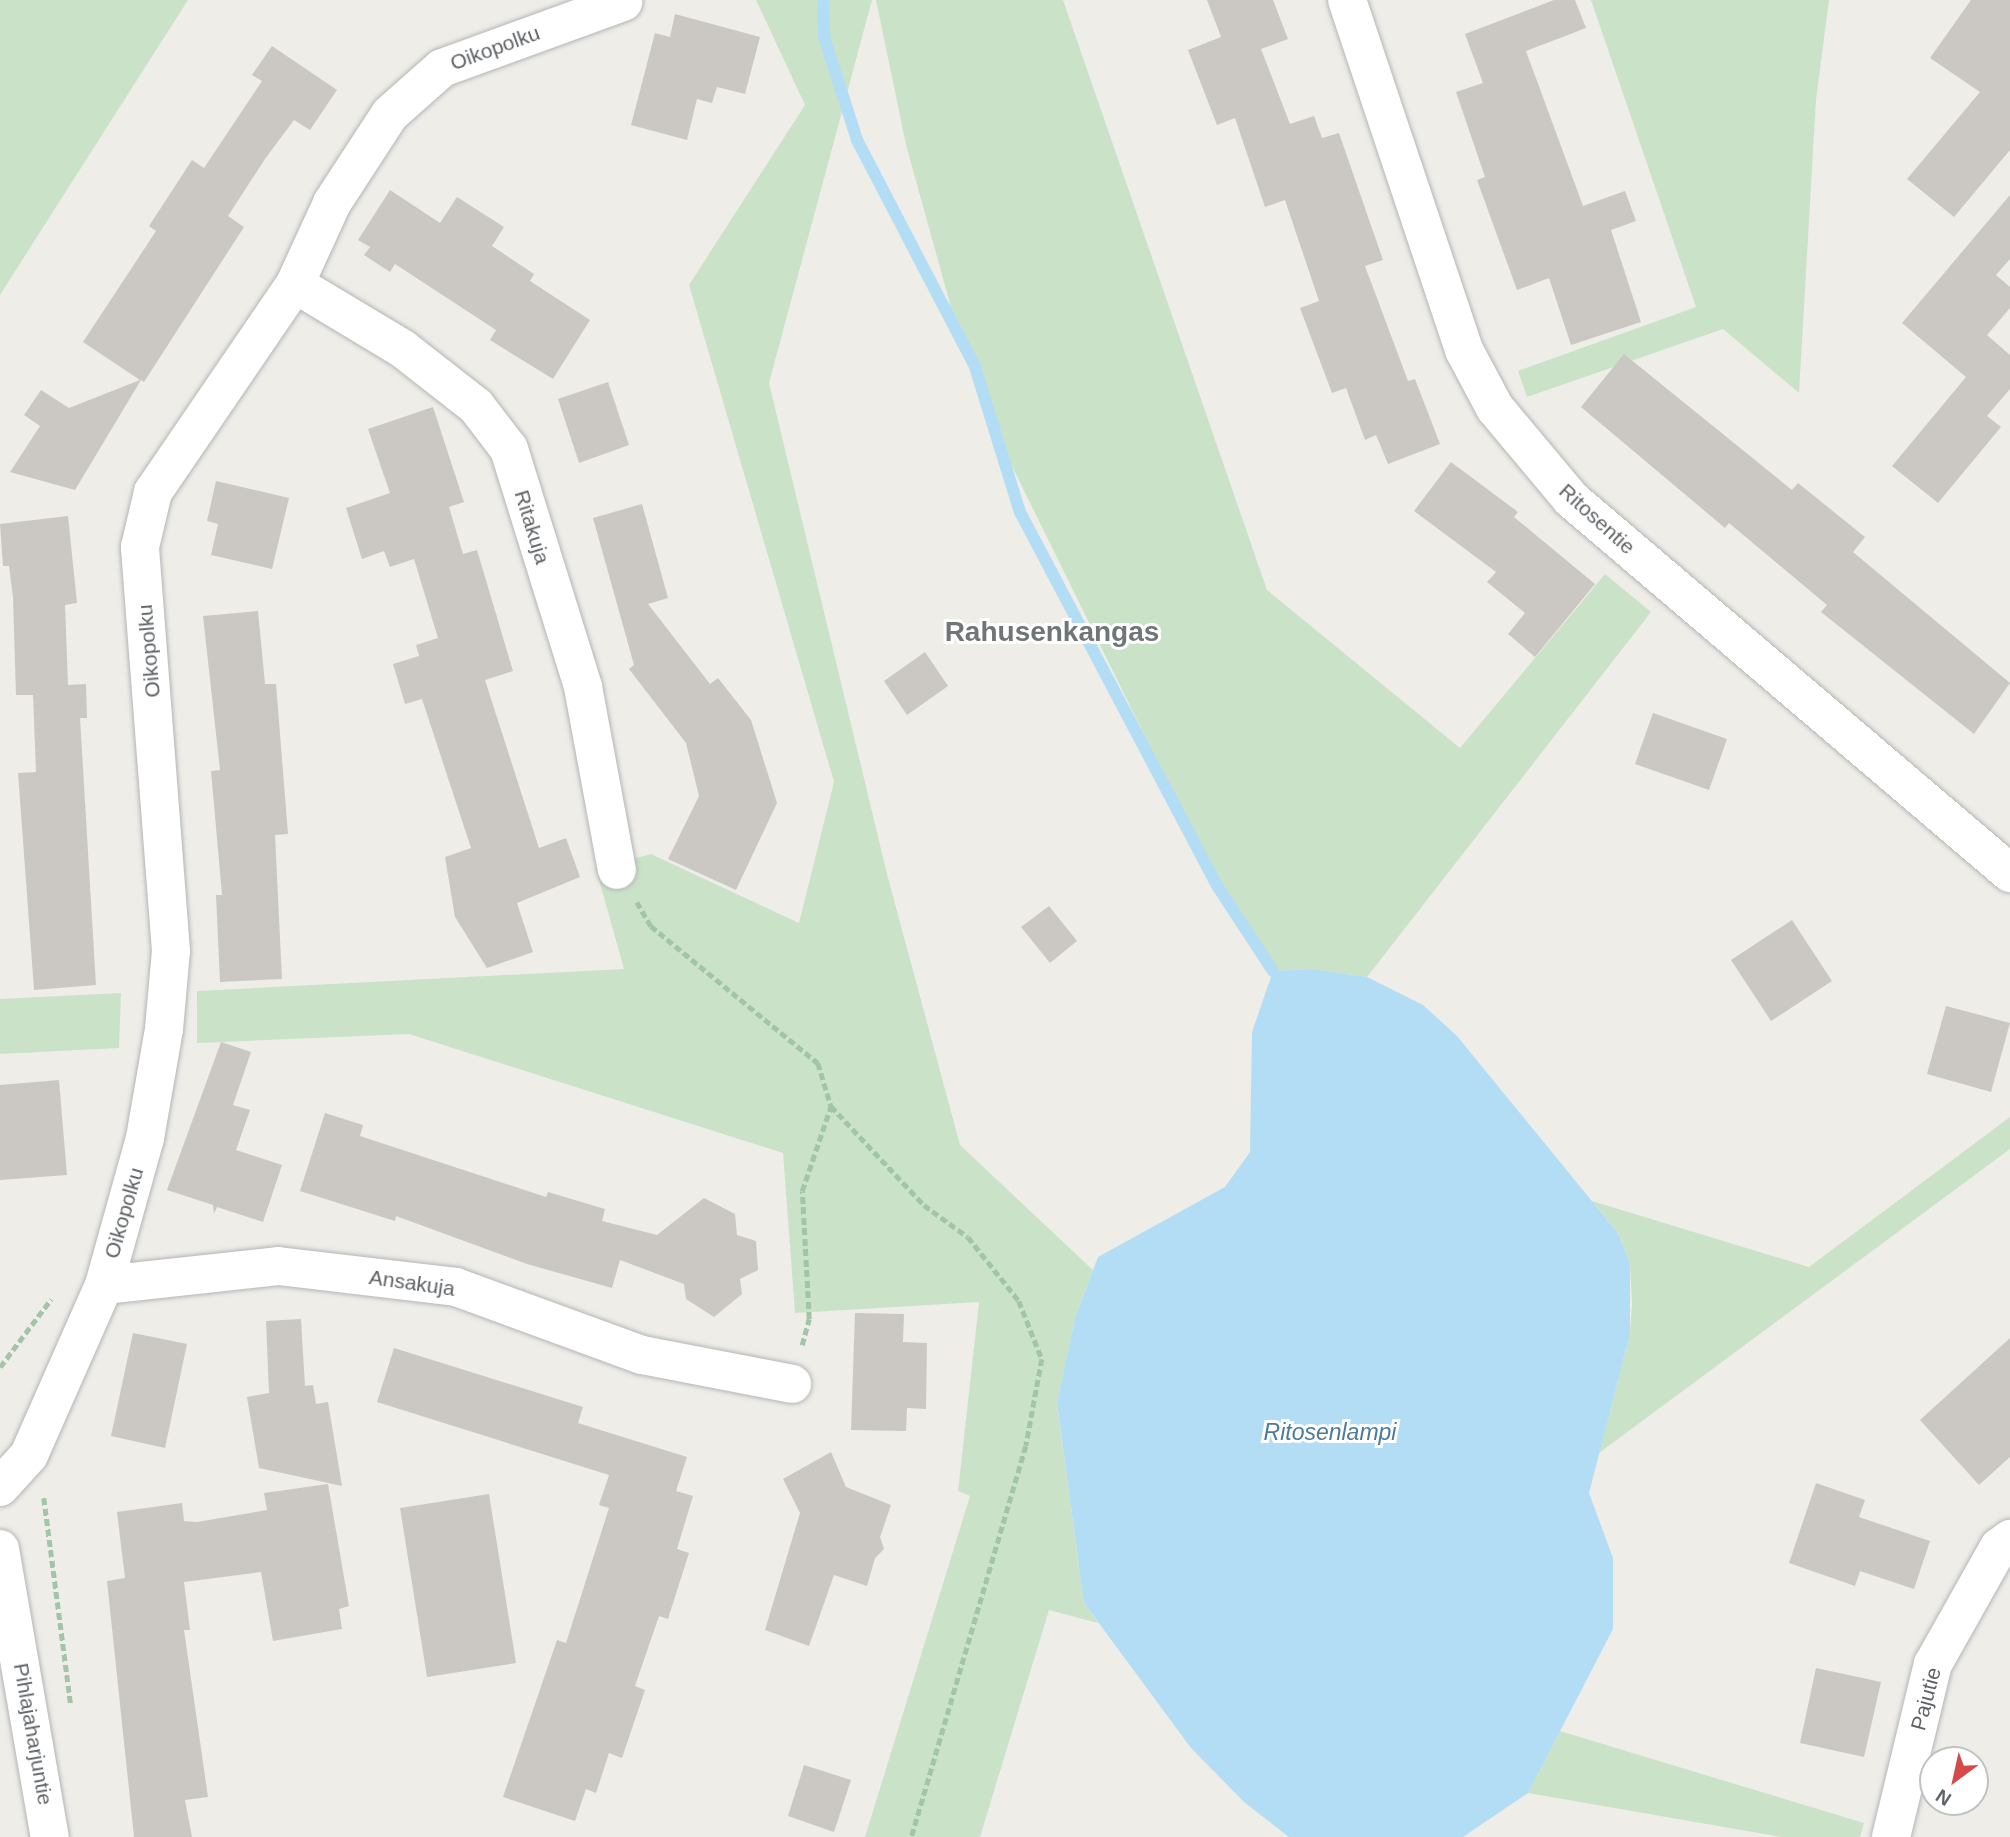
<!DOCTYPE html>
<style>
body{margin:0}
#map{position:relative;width:2010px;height:1837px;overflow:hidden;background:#efede8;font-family:Arial,sans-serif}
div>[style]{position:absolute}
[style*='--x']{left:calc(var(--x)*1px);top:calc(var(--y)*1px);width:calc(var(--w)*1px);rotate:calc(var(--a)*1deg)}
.green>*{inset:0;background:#cae3c8}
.water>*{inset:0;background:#b2ddf5}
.stream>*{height:12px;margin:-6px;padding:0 6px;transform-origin:6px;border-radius:6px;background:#b2ddf5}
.building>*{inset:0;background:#cbc8c4}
.path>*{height:4.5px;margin-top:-2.25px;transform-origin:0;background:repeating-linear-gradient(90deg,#a2c4a9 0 7px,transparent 0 10.5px)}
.roads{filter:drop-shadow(0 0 2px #b3b5b8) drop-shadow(0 0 2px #b3b5b8)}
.street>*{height:38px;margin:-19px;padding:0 19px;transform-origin:19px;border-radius:19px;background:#fff}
.secondary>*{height:38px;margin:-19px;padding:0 19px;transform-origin:19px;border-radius:19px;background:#fff}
span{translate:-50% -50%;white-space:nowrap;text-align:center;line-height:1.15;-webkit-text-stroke:6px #fff;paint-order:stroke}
.street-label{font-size:21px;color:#5f6366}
.water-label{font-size:23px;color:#4c7a9d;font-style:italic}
.district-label{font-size:28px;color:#707578;font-weight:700}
.north{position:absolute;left:1919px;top:1746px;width:70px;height:70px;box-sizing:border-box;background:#fff;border:2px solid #bfc1c2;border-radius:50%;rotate:213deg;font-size:19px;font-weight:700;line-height:28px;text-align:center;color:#5f6366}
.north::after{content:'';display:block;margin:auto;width:24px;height:32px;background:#d54949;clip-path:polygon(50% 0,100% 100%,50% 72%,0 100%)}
</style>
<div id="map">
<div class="green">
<i style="clip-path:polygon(0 0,188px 0,0 295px)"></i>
<i style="clip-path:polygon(756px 0,872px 0,769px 383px,887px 874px,960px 1145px,1093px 1270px,1075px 1318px,1057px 1404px,1084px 1603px,1098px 1623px,1049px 1610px,980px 1837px,865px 1837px,970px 1496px,958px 1491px,979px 1302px,795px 1313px,783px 1153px,409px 1034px,197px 1043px,197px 991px,624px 969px,596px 869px,651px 854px,799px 923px,834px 782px,689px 285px,805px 105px)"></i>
<i style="clip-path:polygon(876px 0,1063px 0,1267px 590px,1460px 748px,1605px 574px,1651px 612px,1367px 977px,1312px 969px,1273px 971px,1193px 834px,1010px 462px,952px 311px,906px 145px)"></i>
<i style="clip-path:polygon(1591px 0,1829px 0,1816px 100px,1799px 393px,1723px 329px,1527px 397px,1518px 371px,1696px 307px)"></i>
<i style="clip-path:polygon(121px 993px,119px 1048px,0 1054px,0 999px)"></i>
<i style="clip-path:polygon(2010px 1117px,2010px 1149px,1599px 1453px,1630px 1334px,1632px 1304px,1630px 1263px,1618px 1233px,1592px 1201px,1809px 1267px)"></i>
<i style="clip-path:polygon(1560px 1731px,1864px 1823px,1860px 1837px,1781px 1837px,1528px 1793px)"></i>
</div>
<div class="water">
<i style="clip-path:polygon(1312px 969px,1367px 977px,1423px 1005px,1457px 1036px,1618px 1233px,1630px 1263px,1630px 1334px,1589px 1493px,1613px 1558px,1613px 1629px,1528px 1793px,1463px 1837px,1289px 1837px,1244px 1802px,1191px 1748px,1084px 1603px,1057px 1403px,1075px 1318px,1098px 1257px,1225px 1187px,1250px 1152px,1252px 1032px,1273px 971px)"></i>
</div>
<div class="stream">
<i style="--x:823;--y:0;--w:37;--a:88"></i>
<i style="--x:824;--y:37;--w:108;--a:72.2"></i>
<i style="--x:857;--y:140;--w:256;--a:62.5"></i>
<i style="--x:975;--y:367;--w:152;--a:72.8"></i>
<i style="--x:1020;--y:512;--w:424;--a:62.2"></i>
<i style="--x:1218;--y:887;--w:100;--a:56.8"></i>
</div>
<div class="building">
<i style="clip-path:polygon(1207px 0,1273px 0,1288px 39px,1261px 49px,1290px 124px,1314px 116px,1322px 138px,1339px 133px,1383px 260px,1365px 266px,1408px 381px,1415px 379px,1440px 444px,1388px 464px,1376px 435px,1365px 440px,1346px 388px,1332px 393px,1300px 308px,1319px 301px,1285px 200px,1265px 207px,1235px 118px,1217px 125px,1188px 50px,1221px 37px)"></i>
<i style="clip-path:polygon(1554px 0,1575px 0,1586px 28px,1526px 51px,1583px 206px,1625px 191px,1636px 221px,1611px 230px,1641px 322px,1571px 345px,1549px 278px,1517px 290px,1477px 180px,1485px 177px,1456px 92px,1483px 83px,1465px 34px)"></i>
<i style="clip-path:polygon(1971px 0,2010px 0,2010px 150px,1954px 217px,1907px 179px,1980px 92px,1930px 58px)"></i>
<i style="clip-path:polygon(675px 14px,760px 37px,745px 94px,717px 87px,712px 103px,697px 99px,687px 140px,631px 125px,655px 33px,670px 37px)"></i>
<i style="clip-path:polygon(272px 46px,337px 90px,310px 130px,294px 120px,265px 159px,228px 216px,244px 227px,144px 382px,141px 380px,75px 490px,10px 472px,40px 426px,24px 415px,41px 390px,69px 408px,140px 380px,83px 342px,156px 231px,149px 226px,192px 160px,204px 168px,262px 81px,252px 75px)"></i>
<i style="clip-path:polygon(390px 190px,440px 223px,457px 197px,504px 227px,492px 246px,534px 274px,530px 281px,590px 320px,553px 379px,490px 340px,496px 330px,395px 264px,390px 272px,364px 255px,370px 247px,358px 240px)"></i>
<i style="clip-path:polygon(2010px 195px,2010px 259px,1996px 275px,2010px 287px,2010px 308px,1987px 335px,2010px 355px,2010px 389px,1987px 416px,2001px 427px,1938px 503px,1892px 466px,1966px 377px,1902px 323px)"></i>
<i style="clip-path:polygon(1624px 354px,1792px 490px,1798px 483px,1865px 537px,1853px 552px,2010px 683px,1974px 734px,1821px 612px,1827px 605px,1729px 523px,1725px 528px,1581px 407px)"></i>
<i style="clip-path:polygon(608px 382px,629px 445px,579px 463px,558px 399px)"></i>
<i style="clip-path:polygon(433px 407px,464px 502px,449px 507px,463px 554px,477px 550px,513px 671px,485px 680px,539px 848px,566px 838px,580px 877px,517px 903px,533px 952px,487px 968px,455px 917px,445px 857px,471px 848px,422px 699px,405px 704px,393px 664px,419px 656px,416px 645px,438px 638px,414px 559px,390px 567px,384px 551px,362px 559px,346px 508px,390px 493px,368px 429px)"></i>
<i style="clip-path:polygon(1451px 462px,1518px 512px,1514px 517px,1595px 584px,1535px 657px,1508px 634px,1525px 613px,1487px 582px,1496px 572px,1414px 511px)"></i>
<i style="clip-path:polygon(216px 481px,289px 498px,272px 569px,211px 555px,218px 524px,207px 521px)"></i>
<i style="clip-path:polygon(642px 504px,668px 598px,648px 604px,710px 684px,718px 678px,751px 720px,777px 803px,736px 890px,668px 859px,699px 796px,686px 743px,629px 669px,634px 665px,593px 518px)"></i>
<i style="clip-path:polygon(68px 516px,77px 603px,65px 605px,68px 685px,86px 684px,87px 718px,80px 718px,96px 985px,34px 990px,18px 773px,36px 772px,33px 695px,16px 695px,13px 597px,9px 566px,3px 566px,0 524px)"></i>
<i style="clip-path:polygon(258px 611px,265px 684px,276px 684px,288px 834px,275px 835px,282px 979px,220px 982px,216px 895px,222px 895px,211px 771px,220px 770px,203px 616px)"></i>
<i style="clip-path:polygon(925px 652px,948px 686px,907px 715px,884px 681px)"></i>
<i style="clip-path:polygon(1653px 713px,1727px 739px,1709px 790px,1635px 764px)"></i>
<i style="clip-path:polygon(1049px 906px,1077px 941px,1050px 963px,1021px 927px)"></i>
<i style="clip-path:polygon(1792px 920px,1832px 981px,1771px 1021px,1731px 960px)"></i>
<i style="clip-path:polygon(1946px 1006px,2010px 1023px,1991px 1092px,1927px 1074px)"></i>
<i style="clip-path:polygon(221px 1042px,251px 1052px,233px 1105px,250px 1110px,236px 1150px,282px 1165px,263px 1222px,217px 1207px,214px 1214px,213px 1205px,167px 1190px)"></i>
<i style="clip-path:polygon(59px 1080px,67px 1175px,0 1180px,0 1085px)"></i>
<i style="clip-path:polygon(325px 1113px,363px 1125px,360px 1136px,546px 1197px,548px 1192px,605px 1209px,602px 1221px,657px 1235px,704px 1198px,735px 1214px,737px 1235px,756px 1241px,758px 1270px,740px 1279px,742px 1294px,714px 1317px,686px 1299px,684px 1284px,620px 1260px,612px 1288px,527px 1264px,396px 1216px,395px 1221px,300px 1191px)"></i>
<i style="clip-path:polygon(855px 1313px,904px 1314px,903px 1342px,927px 1343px,926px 1409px,907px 1408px,906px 1431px,851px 1430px)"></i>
<i style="clip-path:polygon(301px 1319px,305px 1386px,313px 1385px,316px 1404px,328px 1402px,342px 1486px,259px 1468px,247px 1397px,269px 1393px,266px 1321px)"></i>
<i style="clip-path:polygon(133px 1333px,187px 1344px,165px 1448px,111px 1436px)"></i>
<i style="clip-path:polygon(2010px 1338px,2010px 1457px,1979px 1485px,1920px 1420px)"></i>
<i style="clip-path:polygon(394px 1348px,583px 1407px,578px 1423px,687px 1457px,676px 1491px,693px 1496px,677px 1549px,689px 1553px,668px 1619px,659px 1616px,635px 1686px,645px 1690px,622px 1758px,609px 1753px,596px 1793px,586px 1789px,575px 1821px,503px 1797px,557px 1640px,566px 1643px,609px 1508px,599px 1505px,609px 1475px,377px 1402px)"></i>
<i style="clip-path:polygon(831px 1452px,846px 1487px,891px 1505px,880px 1537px,884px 1549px,875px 1558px,867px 1586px,834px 1575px,809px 1646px,765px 1630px,800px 1513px,783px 1479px)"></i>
<i style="clip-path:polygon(1816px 1483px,1865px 1500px,1859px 1517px,1930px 1541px,1914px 1589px,1860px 1571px,1855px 1586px,1789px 1563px)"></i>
<i style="clip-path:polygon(328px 1484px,349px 1606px,339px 1609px,342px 1629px,273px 1641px,261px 1572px,184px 1582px,190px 1630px,184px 1630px,208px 1797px,185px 1800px,192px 1837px,134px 1837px,107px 1581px,125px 1578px,117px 1512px,182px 1503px,184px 1521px,197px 1522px,267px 1510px,264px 1493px)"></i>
<i style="clip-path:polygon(489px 1494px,516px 1663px,427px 1677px,400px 1508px)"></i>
<i style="clip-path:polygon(1816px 1668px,1881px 1682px,1864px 1757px,1800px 1743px)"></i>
<i style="clip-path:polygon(804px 1765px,851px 1780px,834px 1832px,788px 1816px)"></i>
</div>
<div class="path">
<i style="--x:637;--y:902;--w:28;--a:60"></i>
<i style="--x:651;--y:926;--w:216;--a:39.4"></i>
<i style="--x:818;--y:1063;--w:45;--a:73.2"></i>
<i style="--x:831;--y:1106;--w:136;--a:46.8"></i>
<i style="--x:924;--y:1205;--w:54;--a:36"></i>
<i style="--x:968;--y:1237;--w:82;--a:51.4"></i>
<i style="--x:1019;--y:1301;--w:62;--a:68.4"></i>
<i style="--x:1042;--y:1359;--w:88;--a:100.4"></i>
<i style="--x:1026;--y:1446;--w:407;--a:106.3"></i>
<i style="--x:802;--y:1345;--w:27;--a:-75"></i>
<i style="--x:809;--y:1319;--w:128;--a:-93.1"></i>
<i style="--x:802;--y:1191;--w:90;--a:-71.2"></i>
<i style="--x:0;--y:1367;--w:85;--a:-53.1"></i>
<i style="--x:44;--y:1498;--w:209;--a:82.6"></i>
</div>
<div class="roads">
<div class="street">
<i style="--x:1347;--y:0;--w:369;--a:71.5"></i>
<i style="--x:1464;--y:350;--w:66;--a:61.9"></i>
<i style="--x:1495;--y:408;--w:119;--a:50.1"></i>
<i style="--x:1571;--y:499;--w:577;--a:40.43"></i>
<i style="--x:295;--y:284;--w:126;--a:31"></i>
<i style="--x:403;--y:349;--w:93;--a:38"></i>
<i style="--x:476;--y:406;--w:54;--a:52.5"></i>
<i style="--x:509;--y:449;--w:249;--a:72.7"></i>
<i style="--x:583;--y:687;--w:186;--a:79.5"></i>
<i style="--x:104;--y:1285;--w:175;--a:-6.2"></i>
<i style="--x:278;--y:1266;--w:179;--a:6.7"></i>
<i style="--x:456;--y:1287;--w:198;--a:20.1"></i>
<i style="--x:642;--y:1355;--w:153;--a:10.9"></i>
<i style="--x:0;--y:1487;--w:43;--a:-47.8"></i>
<i style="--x:29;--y:1455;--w:186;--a:-66.2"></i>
<i style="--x:104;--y:1285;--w:153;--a:-74.4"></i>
<i style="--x:145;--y:1138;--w:111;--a:-80.1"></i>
<i style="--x:164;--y:1029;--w:78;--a:-84.9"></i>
<i style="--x:171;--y:951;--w:405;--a:-94.4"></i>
<i style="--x:140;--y:547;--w:57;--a:-76.7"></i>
<i style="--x:153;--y:492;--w:252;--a:-55.7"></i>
<i style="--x:295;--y:284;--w:89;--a:-65.4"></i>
<i style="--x:332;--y:203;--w:106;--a:-56.9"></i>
<i style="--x:390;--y:114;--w:69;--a:-41.5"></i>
<i style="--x:442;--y:68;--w:193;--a:-20"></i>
<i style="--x:1891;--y:1837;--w:178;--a:-76.4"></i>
<i style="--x:1933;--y:1664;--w:134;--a:-60.6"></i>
<i style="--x:1999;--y:1547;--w:14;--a:-36"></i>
</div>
<div class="secondary">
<i style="--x:0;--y:1549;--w:292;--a:80.2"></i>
</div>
</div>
<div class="street-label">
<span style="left:495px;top:48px;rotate:-20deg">Oikopolku</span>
<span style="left:1597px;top:519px;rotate:42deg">Ritosentie</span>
<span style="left:532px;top:527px;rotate:73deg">Ritakuja</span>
<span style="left:149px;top:651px;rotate:-95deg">Oikopolku</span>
<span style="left:124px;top:1213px;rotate:-74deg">Oikopolku</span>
<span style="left:412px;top:1283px;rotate:8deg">Ansakuja</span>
<span style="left:1926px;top:1699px;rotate:-75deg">Pajutie</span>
<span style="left:33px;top:1734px;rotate:80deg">Pihlajaharjuntie</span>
</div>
<div class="water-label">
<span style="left:1330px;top:1432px">Ritosenlampi</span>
</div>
<div class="district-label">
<span style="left:1052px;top:632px">Rahusenkangas</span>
</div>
<div class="north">N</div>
</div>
